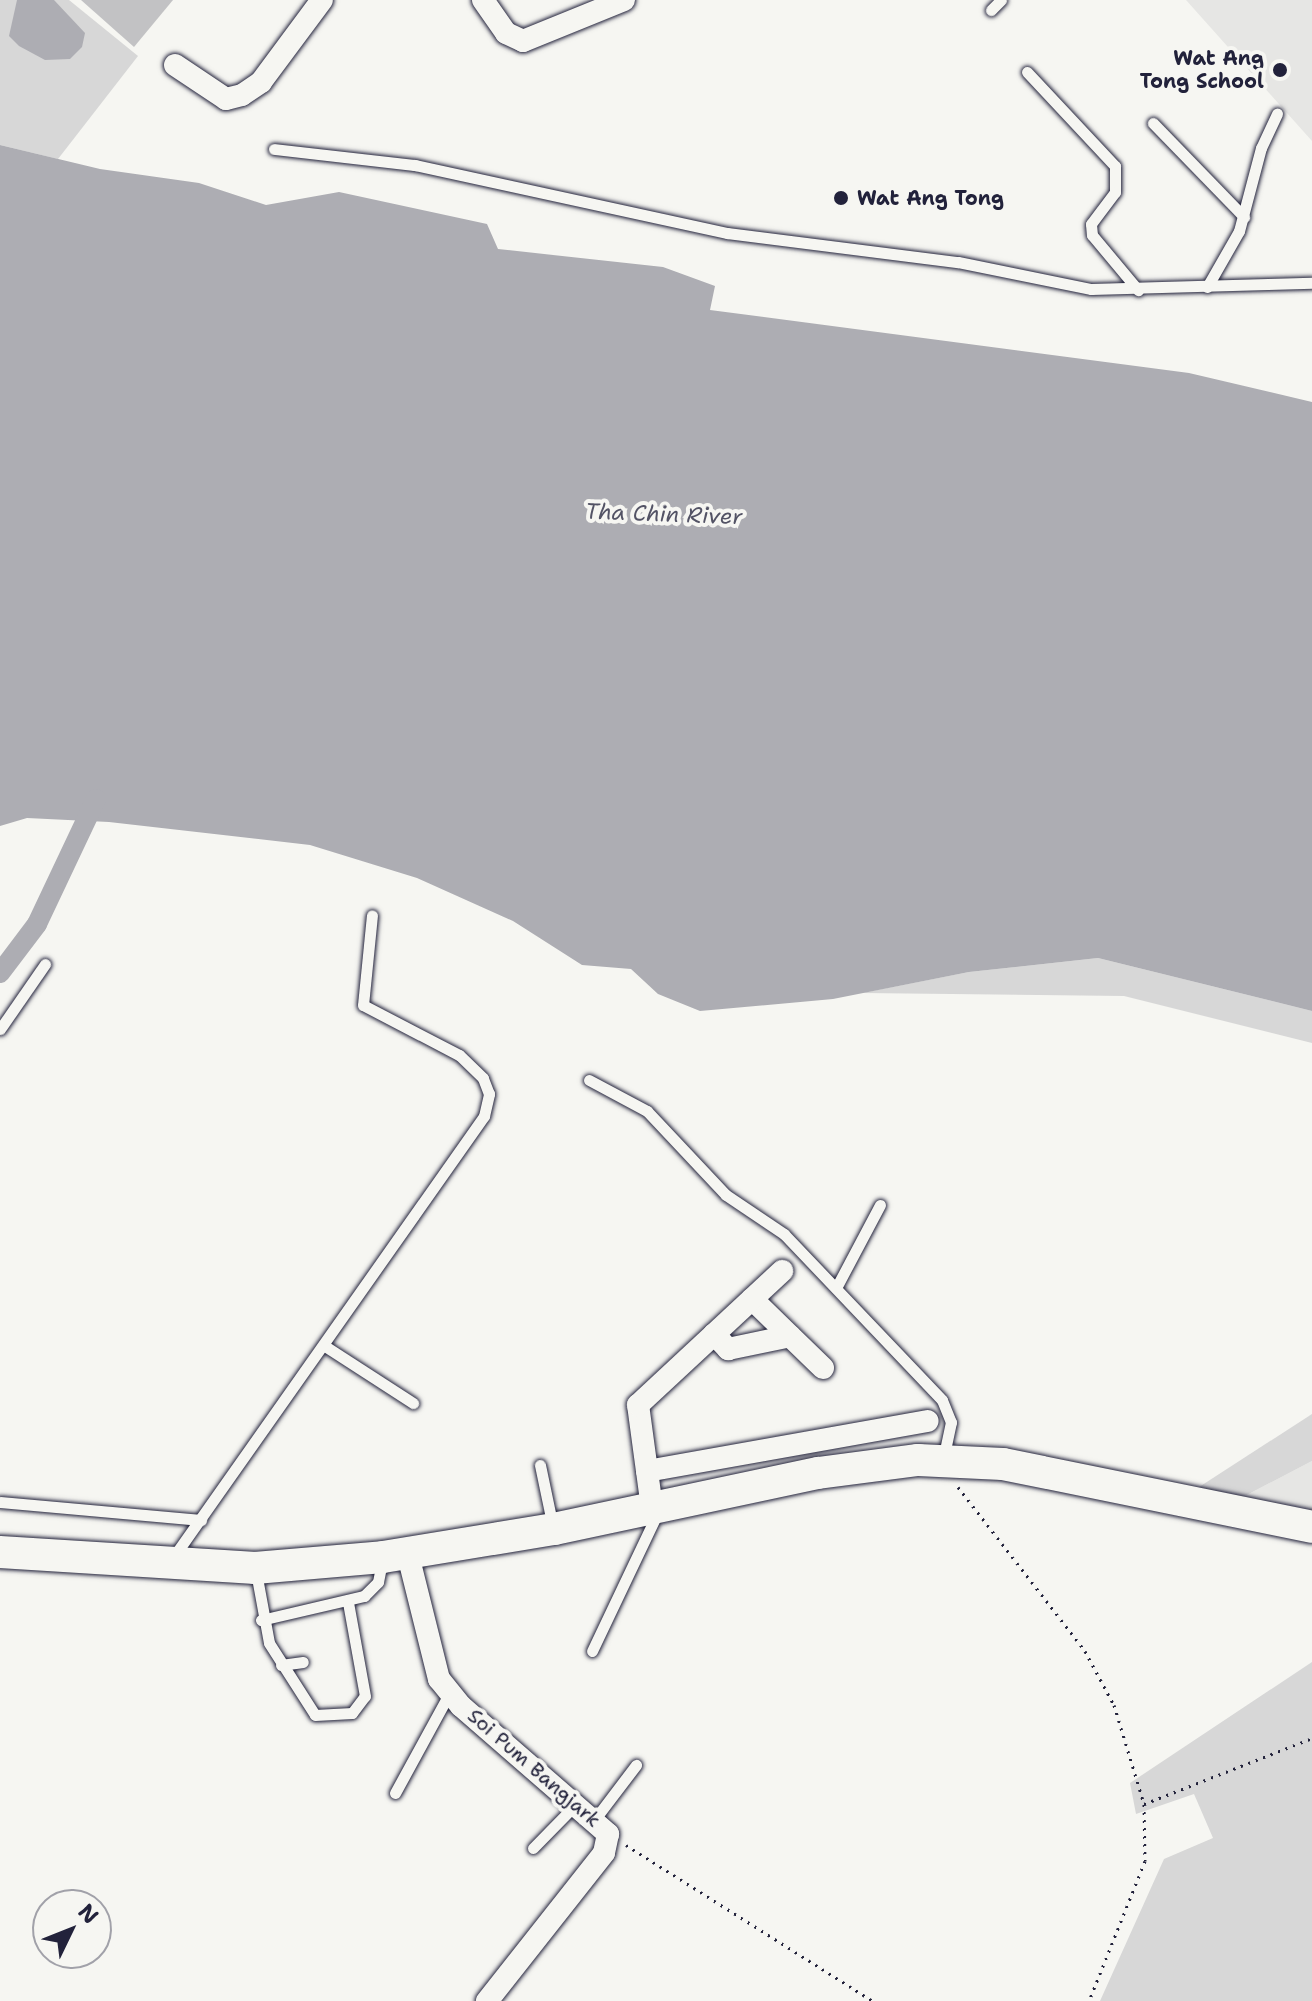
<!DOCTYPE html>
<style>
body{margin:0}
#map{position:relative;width:1312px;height:2001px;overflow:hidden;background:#f6f6f2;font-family:"Shantell Sans",sans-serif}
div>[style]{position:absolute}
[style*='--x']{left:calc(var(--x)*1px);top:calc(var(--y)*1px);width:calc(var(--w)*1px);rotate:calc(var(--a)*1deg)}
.built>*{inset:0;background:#e6e6e4}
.green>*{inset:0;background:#d7d7d7}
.water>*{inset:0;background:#adadb3}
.canal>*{height:20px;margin:-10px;padding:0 10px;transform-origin:10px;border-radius:10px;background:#adadb3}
.building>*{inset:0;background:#c2c2c4}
.path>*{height:3px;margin-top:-1.5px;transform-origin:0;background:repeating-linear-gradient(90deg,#22223b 0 2px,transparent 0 8px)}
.roads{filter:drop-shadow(0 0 2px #22223b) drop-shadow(0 0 2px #22223b)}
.lane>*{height:11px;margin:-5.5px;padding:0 5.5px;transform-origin:5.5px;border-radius:5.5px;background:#f6f6f2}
.street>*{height:22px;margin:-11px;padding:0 11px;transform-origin:11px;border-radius:11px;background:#f6f6f2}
.secondary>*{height:32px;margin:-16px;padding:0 16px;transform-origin:16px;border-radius:16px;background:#f6f6f2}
.dots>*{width:22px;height:22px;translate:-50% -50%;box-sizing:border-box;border:4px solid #f6f6f2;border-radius:50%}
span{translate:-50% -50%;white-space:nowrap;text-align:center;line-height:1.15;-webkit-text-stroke:8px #f6f6f2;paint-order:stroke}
.poi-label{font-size:20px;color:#22223b;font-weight:700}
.right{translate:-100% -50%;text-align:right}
.left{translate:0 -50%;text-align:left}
.street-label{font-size:20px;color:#22223b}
.water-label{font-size:22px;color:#535365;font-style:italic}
.north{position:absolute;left:32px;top:1889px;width:80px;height:80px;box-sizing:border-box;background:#f6f6f2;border:2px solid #a1a1a9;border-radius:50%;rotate:47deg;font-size:22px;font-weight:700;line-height:32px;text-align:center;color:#22223b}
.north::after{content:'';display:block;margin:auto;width:28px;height:36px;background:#22223b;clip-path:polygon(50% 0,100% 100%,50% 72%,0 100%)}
</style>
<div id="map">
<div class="built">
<i style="clip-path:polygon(1186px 0,1312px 0,1312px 141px)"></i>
<i style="clip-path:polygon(1312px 1461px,1312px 1513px,1241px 1498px)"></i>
</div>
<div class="green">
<i style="clip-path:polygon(0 0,69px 0,138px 56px,58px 159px,0 145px)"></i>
<i style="clip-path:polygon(1098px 958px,1312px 1011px,1312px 1043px,1124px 996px,862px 993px,969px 972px)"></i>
<i style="clip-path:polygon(1312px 1414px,1312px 1461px,1241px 1498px,1196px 1489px)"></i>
<i style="clip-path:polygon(1312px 1662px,1312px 2001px,1100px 2001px,1164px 1859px,1213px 1838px,1194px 1794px,1136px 1814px,1130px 1783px)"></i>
</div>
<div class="water">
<i style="clip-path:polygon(17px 0,54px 0,85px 33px,82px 47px,70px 59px,45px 60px,19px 46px,9px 36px)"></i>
<i style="clip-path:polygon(0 145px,100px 169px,199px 183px,266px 205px,339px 192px,487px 224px,498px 249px,663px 267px,715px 286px,710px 310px,1189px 373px,1312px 402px,1312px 1011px,1098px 958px,969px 972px,833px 999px,700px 1011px,658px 994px,631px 969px,582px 965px,513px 921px,417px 878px,310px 845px,109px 822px,27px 818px,0 826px)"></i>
</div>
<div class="canal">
<i style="--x:0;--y:973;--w:61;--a:-52.9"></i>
<i style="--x:37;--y:924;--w:138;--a:-64.7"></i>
</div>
<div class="building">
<i style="clip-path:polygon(81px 0,173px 0,134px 47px)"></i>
</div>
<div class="path">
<i style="--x:958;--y:1487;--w:207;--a:52.2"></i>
<i style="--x:1085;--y:1651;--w:61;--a:61.8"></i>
<i style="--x:1114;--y:1705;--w:103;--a:73.1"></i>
<i style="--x:1144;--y:1804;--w:57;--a:89"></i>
<i style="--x:1145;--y:1861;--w:151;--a:111.8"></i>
<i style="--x:1144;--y:1804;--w:180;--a:-21.4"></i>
<i style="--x:626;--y:1845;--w:292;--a:32.3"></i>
</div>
<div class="roads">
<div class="lane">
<i style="--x:991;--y:10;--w:14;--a:-45"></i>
<i style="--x:1027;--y:72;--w:129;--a:46.9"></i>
<i style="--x:1115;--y:166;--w:26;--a:90"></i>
<i style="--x:1115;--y:192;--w:40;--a:127"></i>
<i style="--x:1091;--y:224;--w:11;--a:85"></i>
<i style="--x:1092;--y:235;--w:72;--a:50.1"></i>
<i style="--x:1153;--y:123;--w:131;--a:45.9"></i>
<i style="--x:274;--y:149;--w:142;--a:6.5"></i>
<i style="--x:415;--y:165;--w:319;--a:12.3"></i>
<i style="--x:727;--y:233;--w:233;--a:7.2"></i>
<i style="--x:958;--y:262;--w:136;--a:11.5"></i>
<i style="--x:1091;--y:289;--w:221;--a:-1.6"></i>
<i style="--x:1207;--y:287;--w:64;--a:-60.3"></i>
<i style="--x:1239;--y:231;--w:86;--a:-75.2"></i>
<i style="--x:1261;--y:148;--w:38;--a:-65"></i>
<i style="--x:0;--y:1029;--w:79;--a:-55.3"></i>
<i style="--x:589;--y:1080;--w:66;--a:28.1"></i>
<i style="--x:647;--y:1111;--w:115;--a:46.8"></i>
<i style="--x:726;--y:1195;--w:70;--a:33.9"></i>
<i style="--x:784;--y:1234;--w:229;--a:46.4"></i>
<i style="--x:942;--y:1400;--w:24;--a:68"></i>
<i style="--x:951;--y:1422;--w:38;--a:102"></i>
<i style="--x:836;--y:1288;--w:94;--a:-62.1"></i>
<i style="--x:325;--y:1346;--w:105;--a:32.9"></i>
<i style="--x:540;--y:1465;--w:63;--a:78.2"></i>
<i style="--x:0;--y:1502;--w:202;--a:5.1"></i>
<i style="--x:172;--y:1559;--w:542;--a:-54.84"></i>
<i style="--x:484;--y:1116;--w:23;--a:-77"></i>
<i style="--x:489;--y:1094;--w:17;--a:-111"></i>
<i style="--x:483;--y:1078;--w:33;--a:-136"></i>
<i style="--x:459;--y:1055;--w:108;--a:-152.5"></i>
<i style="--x:363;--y:1005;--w:90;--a:-84.3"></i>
<i style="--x:256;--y:1572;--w:72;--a:79.6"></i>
<i style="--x:269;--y:1643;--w:85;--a:57.4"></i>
<i style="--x:315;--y:1715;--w:37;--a:-3"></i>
<i style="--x:352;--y:1713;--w:21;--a:-53"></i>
<i style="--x:365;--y:1696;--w:96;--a:-100.3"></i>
<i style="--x:261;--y:1620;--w:106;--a:-13.1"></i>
<i style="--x:364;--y:1596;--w:20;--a:-45"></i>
<i style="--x:378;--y:1582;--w:20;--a:-79"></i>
<i style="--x:592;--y:1651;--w:152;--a:-64.6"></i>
<i style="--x:281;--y:1665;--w:22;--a:-8"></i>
<i style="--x:395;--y:1793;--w:115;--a:-61.4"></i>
<i style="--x:595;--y:1819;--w:68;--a:-52.8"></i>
<i style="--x:533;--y:1848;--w:63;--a:-45.6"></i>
</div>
<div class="street">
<i style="--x:483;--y:0;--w:40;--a:55.1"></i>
<i style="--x:506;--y:33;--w:19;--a:25"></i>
<i style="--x:523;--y:41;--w:109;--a:-22.1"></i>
<i style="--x:175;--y:65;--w:61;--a:33.7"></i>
<i style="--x:226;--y:99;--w:16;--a:-14"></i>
<i style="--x:242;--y:95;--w:23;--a:-34"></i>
<i style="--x:261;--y:82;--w:102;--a:-53.4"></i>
<i style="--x:752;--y:1299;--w:53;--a:44.2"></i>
<i style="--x:714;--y:1334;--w:21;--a:47"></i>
<i style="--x:728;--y:1349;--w:63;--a:-11.8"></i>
<i style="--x:790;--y:1336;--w:46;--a:44.1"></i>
<i style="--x:647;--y:1471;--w:285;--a:-10.1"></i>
<i style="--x:652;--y:1508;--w:104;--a:-97.7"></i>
<i style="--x:638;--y:1405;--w:197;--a:-42.9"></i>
<i style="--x:408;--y:1555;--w:128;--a:76"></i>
<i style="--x:439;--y:1679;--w:35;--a:51"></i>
<i style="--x:461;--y:1706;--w:195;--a:41"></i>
<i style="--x:608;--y:1834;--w:19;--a:102"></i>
<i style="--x:604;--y:1853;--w:189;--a:128.3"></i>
</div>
<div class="secondary">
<i style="--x:0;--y:1552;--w:256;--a:3.6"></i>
<i style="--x:255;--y:1568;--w:128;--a:-4.9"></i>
<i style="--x:383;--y:1557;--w:173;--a:-9.3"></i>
<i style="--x:554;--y:1529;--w:270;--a:-12"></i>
<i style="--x:818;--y:1473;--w:101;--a:-7.4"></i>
<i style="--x:918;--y:1460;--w:85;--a:2.7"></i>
<i style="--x:1003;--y:1464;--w:315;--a:11.5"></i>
</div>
</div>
<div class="dots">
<i style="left:1280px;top:70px;background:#22223b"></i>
<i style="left:841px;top:198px;background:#22223b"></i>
</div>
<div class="poi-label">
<span class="right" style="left:1264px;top:70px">Wat Ang<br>Tong School</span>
<span class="left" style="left:857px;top:198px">Wat Ang Tong</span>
</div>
<div class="street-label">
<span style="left:534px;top:1768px;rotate:41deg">Soi Pum Bangjark</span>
</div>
<div class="water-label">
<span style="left:664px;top:514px;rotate:2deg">Tha Chin River</span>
</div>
<div class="north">N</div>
</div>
